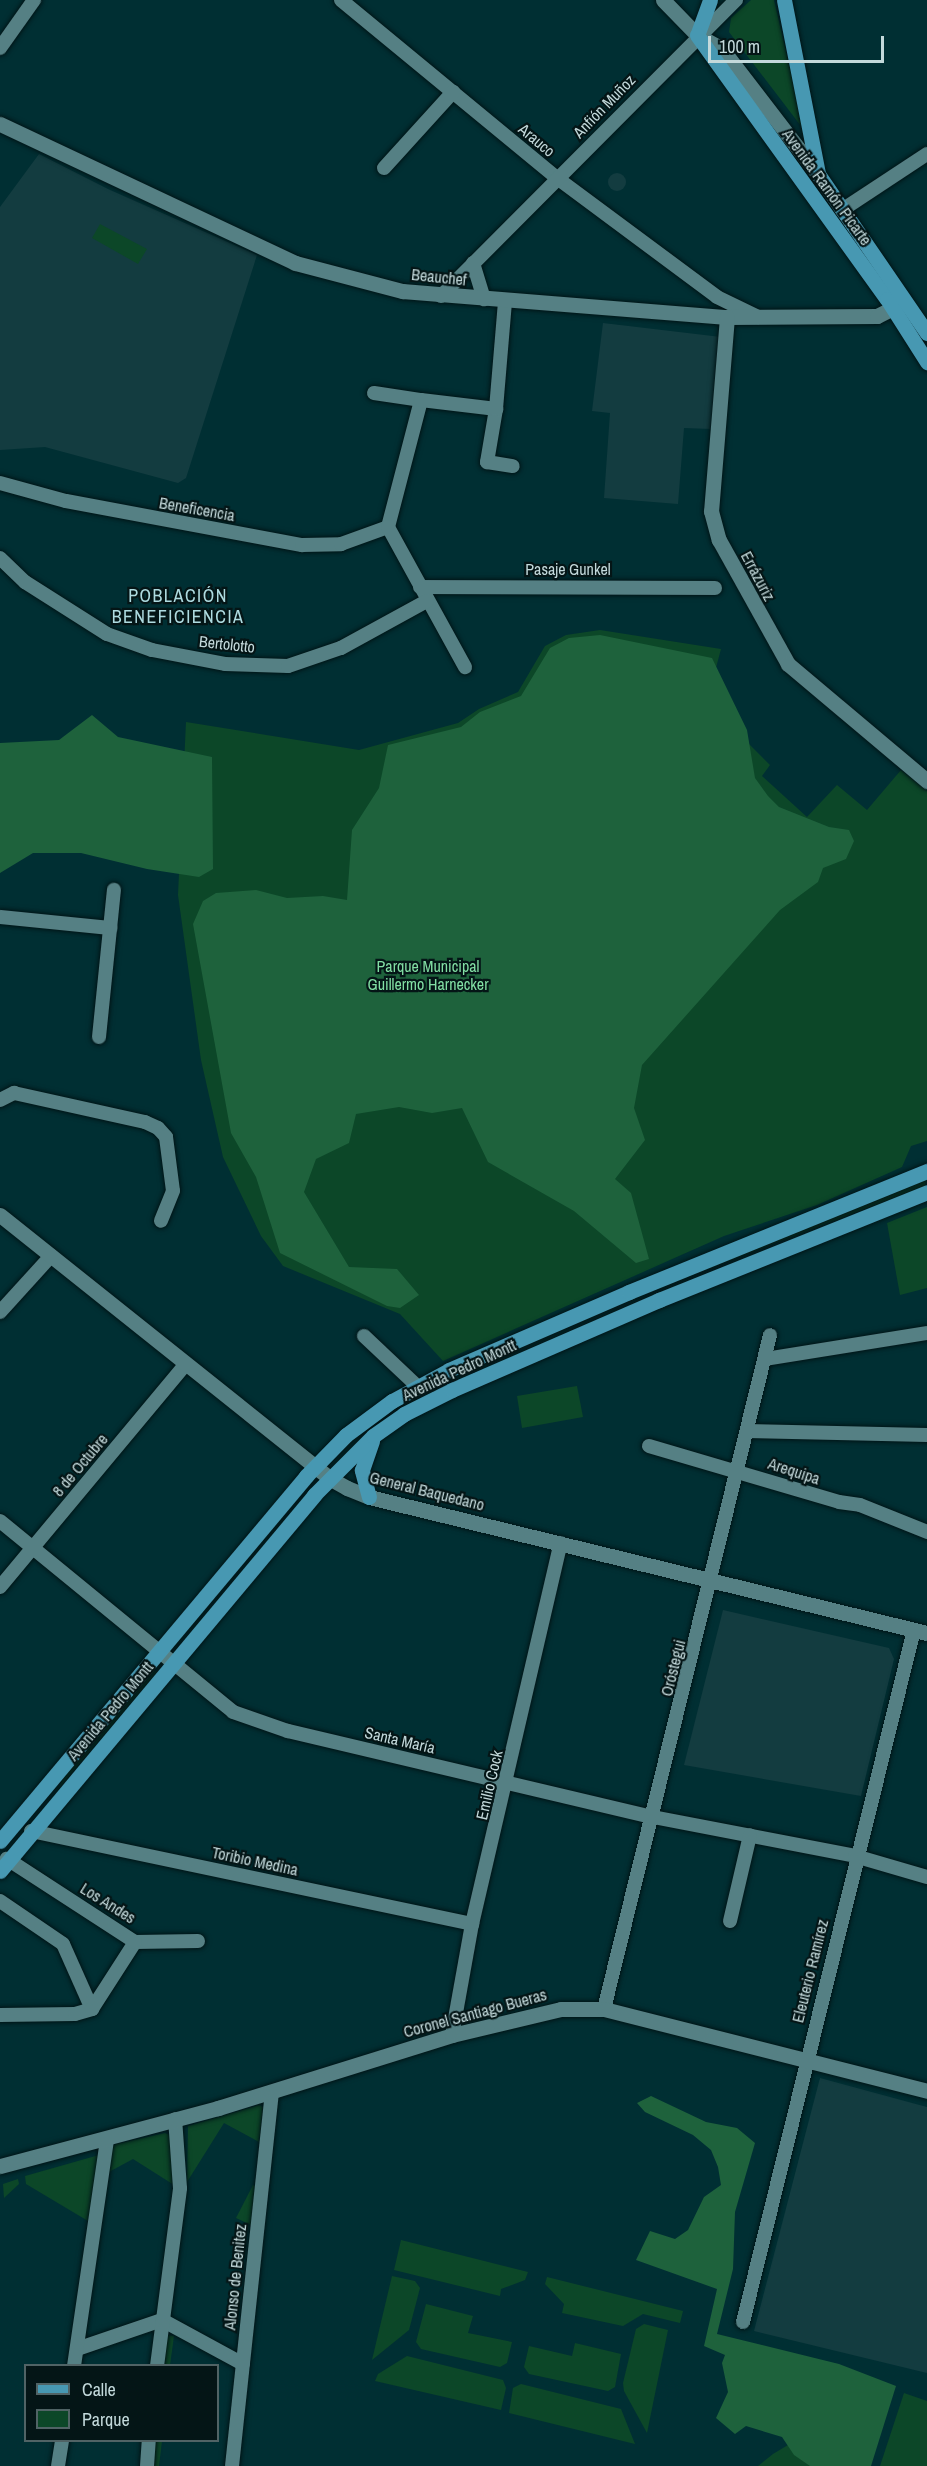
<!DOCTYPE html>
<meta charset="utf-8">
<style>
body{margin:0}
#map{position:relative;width:927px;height:2466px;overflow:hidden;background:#002f33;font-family:"Archivo Narrow",sans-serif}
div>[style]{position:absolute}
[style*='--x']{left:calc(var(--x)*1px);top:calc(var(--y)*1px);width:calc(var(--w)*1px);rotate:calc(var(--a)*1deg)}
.built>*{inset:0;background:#133c40}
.round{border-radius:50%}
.green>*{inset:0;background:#0c4728}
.forest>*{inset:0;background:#1e623c}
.roads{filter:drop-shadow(0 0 2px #011517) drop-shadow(0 0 2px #011517)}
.street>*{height:14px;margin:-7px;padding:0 7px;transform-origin:7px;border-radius:7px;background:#558084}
.secondary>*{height:15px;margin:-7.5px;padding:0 7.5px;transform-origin:7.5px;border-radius:7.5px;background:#558084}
.primary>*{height:15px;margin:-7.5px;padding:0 7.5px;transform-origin:7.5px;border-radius:7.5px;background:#4798b2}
span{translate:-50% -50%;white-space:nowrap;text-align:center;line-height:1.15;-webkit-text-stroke:4.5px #041516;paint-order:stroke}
.street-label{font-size:16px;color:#c3d9db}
.park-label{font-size:16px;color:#82dfa4}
.neighbourhood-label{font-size:18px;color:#aedbe0;letter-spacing:1.5px}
.legend{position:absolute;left:24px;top:2364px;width:195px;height:78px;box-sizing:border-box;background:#041516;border:2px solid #506365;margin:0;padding:8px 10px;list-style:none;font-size:18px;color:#c3d9db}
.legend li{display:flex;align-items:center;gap:12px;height:30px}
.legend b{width:30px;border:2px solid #506365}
.scale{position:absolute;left:708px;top:36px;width:176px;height:27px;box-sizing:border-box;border:3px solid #c3d9db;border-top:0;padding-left:8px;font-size:18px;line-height:21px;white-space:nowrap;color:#c3d9db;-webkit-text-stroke:4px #041516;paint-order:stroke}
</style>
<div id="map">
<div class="built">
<i style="clip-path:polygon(39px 154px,108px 189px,257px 255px,186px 478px,178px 483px,45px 447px,0 450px,0 207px)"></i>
<i class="round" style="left:608px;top:173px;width:18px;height:18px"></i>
<i style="clip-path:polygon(603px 323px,721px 337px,711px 429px,684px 428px,678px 504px,604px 498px,610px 413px,592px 411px)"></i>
<i style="clip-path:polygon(723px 1610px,889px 1648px,894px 1659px,861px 1796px,684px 1765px)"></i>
<i style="clip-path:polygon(820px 2078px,927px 2107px,927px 2373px,754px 2331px)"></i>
</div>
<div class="green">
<i style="clip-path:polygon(751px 0,774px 0,804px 130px,729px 32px,731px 18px)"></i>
<i style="clip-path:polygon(100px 224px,147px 249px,138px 264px,92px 238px)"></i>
<i style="clip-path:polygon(600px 630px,721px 649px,713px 679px,742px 737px,770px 765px,762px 776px,807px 817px,837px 785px,867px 810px,901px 770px,927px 791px,927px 1141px,911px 1146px,902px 1167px,817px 1205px,724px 1236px,443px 1361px,400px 1314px,283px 1266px,261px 1236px,223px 1157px,201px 1060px,178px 895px,186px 722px,359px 750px,458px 723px,479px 709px,518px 692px,545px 646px,566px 635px)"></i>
<i style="clip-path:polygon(926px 1179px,925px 1186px,679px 1280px)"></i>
<i style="clip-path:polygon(927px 1207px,927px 1288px,900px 1295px,887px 1223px)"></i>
<i style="clip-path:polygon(577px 1386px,583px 1417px,522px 1428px,517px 1396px)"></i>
<i style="clip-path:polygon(151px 1668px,157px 1672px,58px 1789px,71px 1764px)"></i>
<i style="clip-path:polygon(259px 2105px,263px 2107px,259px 2142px,224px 2123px,187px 2182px,188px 2126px)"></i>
<i style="clip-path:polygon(165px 2133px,172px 2136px,174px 2185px,133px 2159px,107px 2173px,112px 2145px)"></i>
<i style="clip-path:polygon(99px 2155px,88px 2221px,26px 2184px,25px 2176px)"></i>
<i style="clip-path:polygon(18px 2179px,19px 2184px,4px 2198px,3px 2184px)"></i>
<i style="clip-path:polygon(253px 2185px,255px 2186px,251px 2225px,236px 2218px)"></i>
<i style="clip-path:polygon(401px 2240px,528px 2272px,525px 2280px,501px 2289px,500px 2296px,394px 2270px)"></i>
<i style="clip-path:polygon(392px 2276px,415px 2281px,420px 2288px,409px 2330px,372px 2360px)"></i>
<i style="clip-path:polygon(547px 2277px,683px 2311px,680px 2323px,643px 2314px,623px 2326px,562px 2313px,564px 2304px,545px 2284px)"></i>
<i style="clip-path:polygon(426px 2304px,473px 2316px,468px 2333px,512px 2342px,507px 2363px,500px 2367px,421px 2349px,416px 2342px)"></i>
<i style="clip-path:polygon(644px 2324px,668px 2330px,647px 2433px,624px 2391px,623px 2383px,636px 2329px)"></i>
<i style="clip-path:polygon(167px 2335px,174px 2336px,170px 2365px,163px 2366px)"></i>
<i style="clip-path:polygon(575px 2343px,621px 2354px,615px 2387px,608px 2391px,529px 2374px,524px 2367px,529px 2346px,572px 2356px)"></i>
<i style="clip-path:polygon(407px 2356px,503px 2380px,506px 2388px,501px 2410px,375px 2381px,378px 2374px)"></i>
<i style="clip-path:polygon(521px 2384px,621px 2409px,635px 2444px,509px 2413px,513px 2388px)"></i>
<i style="clip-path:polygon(904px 2393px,927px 2401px,927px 2466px,880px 2466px)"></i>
<i style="clip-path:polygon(808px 2433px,838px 2466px,758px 2466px,773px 2454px)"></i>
<i style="clip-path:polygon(154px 2441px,162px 2441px,159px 2466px,152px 2466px)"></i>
</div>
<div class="forest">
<i style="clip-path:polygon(600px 635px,712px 658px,747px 730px,755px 778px,768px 796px,779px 807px,829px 827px,849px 830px,854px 841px,846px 859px,823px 868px,818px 882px,780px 910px,642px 1065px,634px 1108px,645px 1140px,615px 1179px,631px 1193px,649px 1259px,636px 1263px,574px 1211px,488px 1162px,462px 1108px,432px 1113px,399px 1107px,356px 1114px,349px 1143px,316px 1159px,304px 1192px,349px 1267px,397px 1269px,419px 1295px,400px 1308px,387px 1306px,280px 1253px,256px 1177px,231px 1133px,193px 924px,203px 901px,216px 893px,256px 890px,287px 898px,323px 896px,347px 900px,352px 830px,379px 788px,388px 745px,461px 727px,480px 712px,521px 696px,550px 648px,569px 638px)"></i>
<i style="clip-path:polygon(92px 715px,118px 737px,212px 757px,213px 869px,199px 877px,147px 869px,81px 853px,33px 853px,0 873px,0 743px,59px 740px)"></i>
<i style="clip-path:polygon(651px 2096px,706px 2122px,737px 2128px,755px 2143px,735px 2212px,733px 2269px,717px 2334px,839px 2364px,896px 2386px,871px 2466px,810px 2466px,794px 2455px,782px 2437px,746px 2426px,735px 2434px,716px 2418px,728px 2392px,722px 2363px,725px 2355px,704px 2346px,717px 2289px,636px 2260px,650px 2231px,675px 2239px,688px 2230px,704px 2197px,721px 2185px,718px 2167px,711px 2150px,693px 2135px,645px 2112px,637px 2103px)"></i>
</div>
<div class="roads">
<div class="street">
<i style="--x:341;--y:0;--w:280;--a:39.5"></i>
<i style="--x:557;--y:178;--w:199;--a:36.6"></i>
<i style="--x:717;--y:297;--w:46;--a:26"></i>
<i style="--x:0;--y:48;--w:59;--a:-54.7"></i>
<i style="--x:384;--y:168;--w:103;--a:-47.8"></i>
<i style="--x:842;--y:210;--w:102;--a:-33.4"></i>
<i style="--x:473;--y:263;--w:38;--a:73"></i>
<i style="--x:441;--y:296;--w:418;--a:-45.1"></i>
<i style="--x:374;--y:393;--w:48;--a:8.5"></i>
<i style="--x:496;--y:409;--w:54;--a:99.6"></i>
<i style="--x:487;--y:462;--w:26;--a:9"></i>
<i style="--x:0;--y:483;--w:68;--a:15.3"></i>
<i style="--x:66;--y:501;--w:240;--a:10.6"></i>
<i style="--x:302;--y:545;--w:39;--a:-1"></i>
<i style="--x:341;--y:544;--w:50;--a:-19.9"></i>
<i style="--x:388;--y:527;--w:131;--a:-75.4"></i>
<i style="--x:421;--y:400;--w:76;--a:6.8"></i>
<i style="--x:496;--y:409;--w:108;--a:-85.2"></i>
<i style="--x:388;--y:527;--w:160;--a:61.2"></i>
<i style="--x:0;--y:558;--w:35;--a:44"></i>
<i style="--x:25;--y:582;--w:97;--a:32.4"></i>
<i style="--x:107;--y:634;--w:48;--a:19.6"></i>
<i style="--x:152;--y:650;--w:74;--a:10.9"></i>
<i style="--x:225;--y:664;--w:63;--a:1.8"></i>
<i style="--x:288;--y:666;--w:56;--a:-18.8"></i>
<i style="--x:341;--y:648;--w:98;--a:-28.7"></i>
<i style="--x:420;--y:587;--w:295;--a:0.2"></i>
<i style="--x:0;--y:917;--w:111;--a:5.7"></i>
<i style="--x:99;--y:1037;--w:148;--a:-84.2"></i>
<i style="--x:0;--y:1100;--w:16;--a:-27"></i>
<i style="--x:14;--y:1093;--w:134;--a:12.5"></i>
<i style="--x:145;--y:1122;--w:14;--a:25"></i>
<i style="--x:158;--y:1128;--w:12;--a:48"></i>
<i style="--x:166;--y:1137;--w:54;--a:82.6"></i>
<i style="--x:173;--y:1191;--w:32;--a:112"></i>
<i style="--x:0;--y:1312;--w:76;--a:-47.7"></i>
<i style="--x:364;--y:1336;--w:71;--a:43.3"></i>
<i style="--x:765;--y:1359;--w:164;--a:-9.1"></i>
<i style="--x:747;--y:1431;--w:180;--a:1.3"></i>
<i style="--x:649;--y:1446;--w:198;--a:16.4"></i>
<i style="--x:839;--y:1502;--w:21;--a:8"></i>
<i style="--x:860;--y:1505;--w:72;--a:21.9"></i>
<i style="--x:0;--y:1521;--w:301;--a:39.3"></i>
<i style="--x:233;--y:1712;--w:58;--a:19.1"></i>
<i style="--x:288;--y:1731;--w:375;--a:13.3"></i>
<i style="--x:653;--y:1817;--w:206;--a:10.9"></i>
<i style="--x:855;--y:1856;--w:75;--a:16.3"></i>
<i style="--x:0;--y:1587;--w:290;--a:-50.2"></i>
<i style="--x:31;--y:1831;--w:451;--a:11.9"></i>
<i style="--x:0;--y:1901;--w:76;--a:34.3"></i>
<i style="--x:63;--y:1944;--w:71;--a:66"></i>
<i style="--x:730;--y:1921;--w:88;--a:-76.9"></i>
<i style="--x:135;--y:1942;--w:63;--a:-0.9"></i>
<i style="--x:604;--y:2009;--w:694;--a:-76.16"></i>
<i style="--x:0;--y:2015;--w:75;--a:-0.8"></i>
<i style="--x:75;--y:2014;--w:18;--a:-16"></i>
<i style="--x:92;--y:2009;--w:80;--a:-57.3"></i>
<i style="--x:135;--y:1942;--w:153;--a:-147"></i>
<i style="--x:452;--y:2035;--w:113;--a:-79.8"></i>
<i style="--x:472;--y:1924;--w:391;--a:-76.9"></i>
<i style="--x:743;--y:2322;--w:713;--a:-76.12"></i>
<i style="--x:77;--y:2349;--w:90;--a:-18.8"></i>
<i style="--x:162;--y:2320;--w:92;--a:28.5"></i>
<i style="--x:74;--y:2366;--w:228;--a:-81.7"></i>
<i style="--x:157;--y:2366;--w:179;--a:-82.6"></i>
<i style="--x:180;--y:2188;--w:69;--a:-94.1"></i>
<i style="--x:58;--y:2466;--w:26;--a:-81"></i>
<i style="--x:147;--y:2466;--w:26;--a:-86"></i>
<i style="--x:232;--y:2466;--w:376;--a:-83.9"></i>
</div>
<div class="secondary">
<i style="--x:663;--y:0;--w:49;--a:45.8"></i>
<i style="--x:697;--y:35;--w:29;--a:29"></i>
<i style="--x:722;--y:49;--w:158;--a:52.5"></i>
<i style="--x:0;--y:124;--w:326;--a:25.2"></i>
<i style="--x:295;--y:263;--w:111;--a:14.7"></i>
<i style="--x:402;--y:291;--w:326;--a:4.6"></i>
<i style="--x:727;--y:317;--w:150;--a:-0.4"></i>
<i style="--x:877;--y:316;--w:29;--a:-27"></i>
<i style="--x:727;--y:317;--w:195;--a:94.7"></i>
<i style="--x:711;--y:511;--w:30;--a:75"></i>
<i style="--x:719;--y:540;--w:142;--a:60.9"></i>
<i style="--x:788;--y:664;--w:182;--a:40.1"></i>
<i style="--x:0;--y:1215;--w:421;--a:38.6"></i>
<i style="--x:329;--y:1478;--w:21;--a:29"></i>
<i style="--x:347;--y:1488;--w:24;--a:22"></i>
<i style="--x:369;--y:1497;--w:574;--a:13.7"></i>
<i style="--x:0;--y:2166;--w:226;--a:-14.9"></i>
<i style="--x:218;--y:2108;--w:245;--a:-17.3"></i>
<i style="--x:452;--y:2035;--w:112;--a:-13.4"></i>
<i style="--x:561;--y:2009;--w:43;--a:0"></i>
<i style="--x:604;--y:2009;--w:333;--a:14.2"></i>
</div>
<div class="primary">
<i style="--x:710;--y:0;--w:37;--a:110"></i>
<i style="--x:697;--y:35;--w:325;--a:54.3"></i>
<i style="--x:887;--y:299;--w:75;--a:57.6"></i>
<i style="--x:784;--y:0;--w:177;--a:78.9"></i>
<i style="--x:818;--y:174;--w:193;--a:55.6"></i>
<i style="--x:369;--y:1497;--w:28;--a:-105"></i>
<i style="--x:362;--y:1470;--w:31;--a:-71"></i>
<i style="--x:0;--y:1841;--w:476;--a:-50"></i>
<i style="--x:306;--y:1476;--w:57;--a:-45.7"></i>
<i style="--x:346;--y:1435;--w:57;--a:-36.5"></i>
<i style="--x:392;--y:1401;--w:65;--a:-28.5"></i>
<i style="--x:449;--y:1370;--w:196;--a:-23.4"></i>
<i style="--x:629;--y:1292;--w:322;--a:-22.1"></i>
<i style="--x:0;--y:1871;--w:490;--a:-50.1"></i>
<i style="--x:314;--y:1495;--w:83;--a:-45"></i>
<i style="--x:373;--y:1436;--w:38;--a:-35"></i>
<i style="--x:404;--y:1414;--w:54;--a:-26.6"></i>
<i style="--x:452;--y:1390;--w:226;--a:-23.5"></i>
<i style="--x:659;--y:1300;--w:289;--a:-21.9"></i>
</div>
</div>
<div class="street-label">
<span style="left:604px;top:106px;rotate:-46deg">Anfión Muñoz</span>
<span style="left:537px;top:140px;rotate:40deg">Arauco</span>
<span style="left:827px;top:187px;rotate:54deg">Avenida Ramón Picarte</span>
<span style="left:439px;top:277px;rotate:6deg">Beauchef</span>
<span style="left:197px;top:509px;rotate:10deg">Beneficencia</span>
<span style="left:568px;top:569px">Pasaje Gunkel</span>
<span style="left:758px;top:576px;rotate:62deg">Errázuriz</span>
<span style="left:227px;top:644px;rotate:6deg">Bertolotto</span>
<span style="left:459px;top:1370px;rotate:-25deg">Avenida Pedro Montt</span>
<span style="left:80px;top:1465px;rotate:-50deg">8 de Octubre</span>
<span style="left:794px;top:1471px;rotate:18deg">Arequipa</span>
<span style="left:427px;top:1491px;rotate:14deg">General Baquedano</span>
<span style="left:673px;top:1668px;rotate:-76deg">Oróstegui</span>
<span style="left:110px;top:1711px;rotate:-50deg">Avenida Pedro Montt</span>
<span style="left:400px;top:1740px;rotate:13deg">Santa María</span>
<span style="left:489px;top:1785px;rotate:-77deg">Emilio Cock</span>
<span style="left:255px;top:1861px;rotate:12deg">Toribio Medina</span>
<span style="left:108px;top:1903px;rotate:32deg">Los Andes</span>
<span style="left:810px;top:1971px;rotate:-76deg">Eleuterio Ramírez</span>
<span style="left:475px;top:2013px;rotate:-15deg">Coronel Santiago Bueras</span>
<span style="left:235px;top:2277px;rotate:-84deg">Alonso de Benitez</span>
</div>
<div class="park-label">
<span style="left:428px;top:975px">Parque Municipal<br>Guillermo Harnecker</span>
</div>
<div class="neighbourhood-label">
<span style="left:178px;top:607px">POBLACIÓN<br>BENEFICIENCIA</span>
</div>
<ul class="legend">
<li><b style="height:8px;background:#4798b2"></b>Calle</li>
<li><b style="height:16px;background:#0c4728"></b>Parque</li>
</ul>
<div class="scale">100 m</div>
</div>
